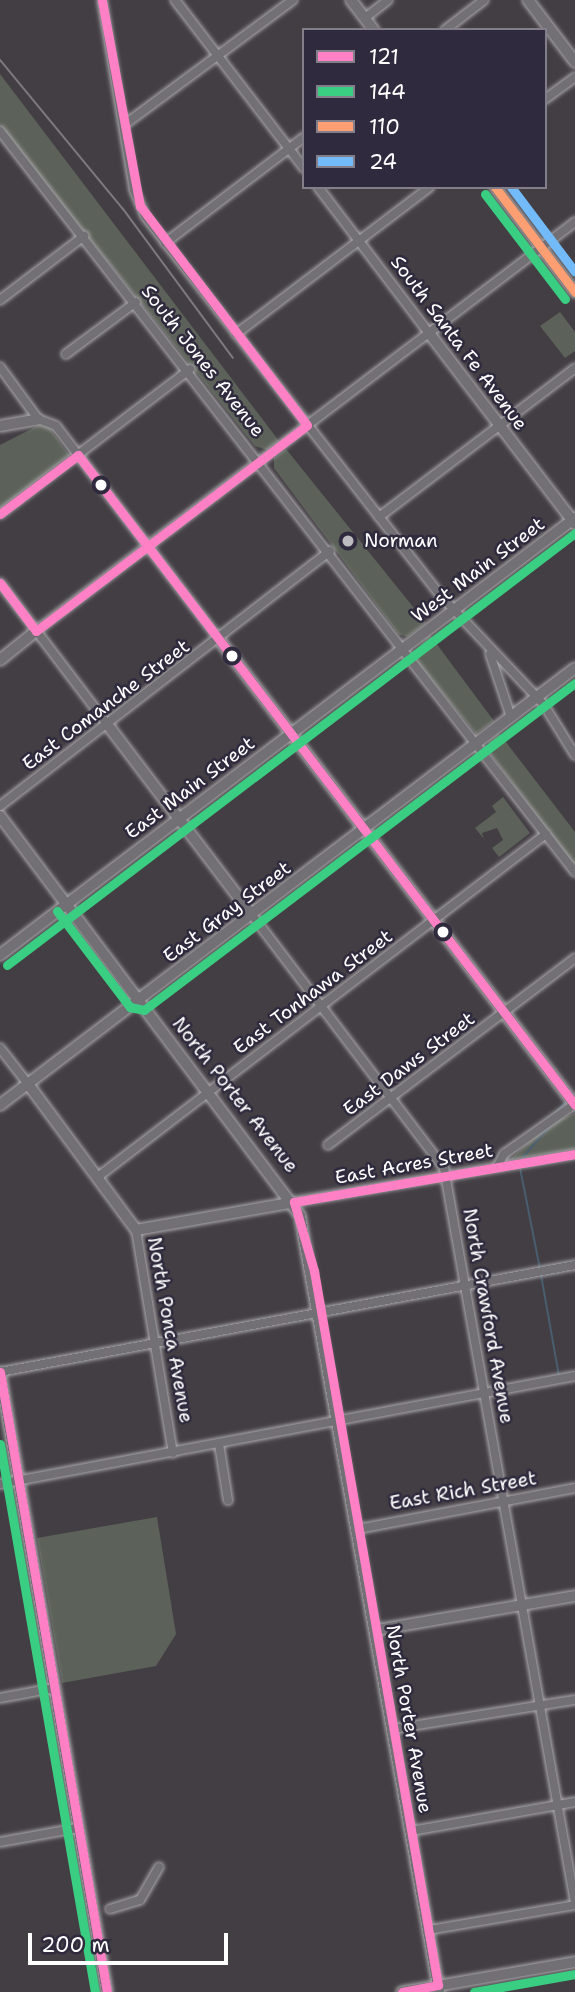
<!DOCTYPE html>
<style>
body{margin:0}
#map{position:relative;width:575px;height:1992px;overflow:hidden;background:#433e44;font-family:"Shantell Sans",sans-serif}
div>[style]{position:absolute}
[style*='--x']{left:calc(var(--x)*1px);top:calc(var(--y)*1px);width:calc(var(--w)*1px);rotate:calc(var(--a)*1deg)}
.green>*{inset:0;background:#5c6259}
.stream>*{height:2px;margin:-1px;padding:0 1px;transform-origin:1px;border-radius:1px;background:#485e6f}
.roads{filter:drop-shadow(0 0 2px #aaa8ab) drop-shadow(0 0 2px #aaa8ab)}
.minor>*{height:8px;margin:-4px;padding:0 4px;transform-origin:4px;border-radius:4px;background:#727074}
.tertiary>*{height:10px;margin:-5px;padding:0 5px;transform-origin:5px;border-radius:5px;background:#727074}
.secondary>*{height:10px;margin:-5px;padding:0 5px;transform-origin:5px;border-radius:5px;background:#727074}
.rail>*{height:2px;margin:-1px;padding:0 1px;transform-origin:1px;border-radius:1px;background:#7a797d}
.bus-1>*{height:9px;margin:-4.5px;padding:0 4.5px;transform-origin:4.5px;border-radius:4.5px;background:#ff80c5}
.bus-2>*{height:9px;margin:-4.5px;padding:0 4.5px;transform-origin:4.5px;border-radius:4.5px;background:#3ace82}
.bus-3>*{height:9px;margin:-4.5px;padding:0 4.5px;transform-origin:4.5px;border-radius:4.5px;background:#fd9f72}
.bus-4>*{height:9px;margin:-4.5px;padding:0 4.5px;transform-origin:4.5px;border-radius:4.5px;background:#73baf8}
.dots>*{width:19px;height:19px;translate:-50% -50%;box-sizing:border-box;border:4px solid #2f2a3d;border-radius:50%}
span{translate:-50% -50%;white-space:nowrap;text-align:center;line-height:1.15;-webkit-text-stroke:5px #2f2a3d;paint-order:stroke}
.street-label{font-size:19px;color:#fff}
.poi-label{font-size:19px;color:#fff}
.left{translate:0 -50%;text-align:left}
.legend{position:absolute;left:302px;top:28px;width:245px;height:161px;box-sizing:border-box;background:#2f2a3d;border:2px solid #827f8b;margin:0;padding:9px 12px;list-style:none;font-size:21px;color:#fff}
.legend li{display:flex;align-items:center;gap:14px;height:35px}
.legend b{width:35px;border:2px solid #827f8b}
.scale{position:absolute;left:28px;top:1933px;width:200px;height:32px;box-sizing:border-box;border:4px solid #fff;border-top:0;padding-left:9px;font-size:21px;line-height:24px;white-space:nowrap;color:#fff;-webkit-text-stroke:5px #2f2a3d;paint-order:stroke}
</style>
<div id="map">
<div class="green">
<i style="clip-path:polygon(0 74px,279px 441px,267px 450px,255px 446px,18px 149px,0 126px)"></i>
<i style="clip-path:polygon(560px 312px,575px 332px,575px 351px,565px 358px,540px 326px)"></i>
<i style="clip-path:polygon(39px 425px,49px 427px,69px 455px,0 509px,0 445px)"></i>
<i style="clip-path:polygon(286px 449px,426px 623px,407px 637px,398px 634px,274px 468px,274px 458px)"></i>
<i style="clip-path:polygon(430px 635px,494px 721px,476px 734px,411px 654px)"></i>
<i style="clip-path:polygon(499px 733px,575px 832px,575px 866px,490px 753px,488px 742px)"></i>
<i style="clip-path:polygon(503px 797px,530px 833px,499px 857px,492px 848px,503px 840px,497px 828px,482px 833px,484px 839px,475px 828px,496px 812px,492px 806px)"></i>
<i style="clip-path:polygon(575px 1113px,575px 1149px,509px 1160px,548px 1125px)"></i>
<i style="clip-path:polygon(157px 1517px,176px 1634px,156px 1666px,62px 1683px,37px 1538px)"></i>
</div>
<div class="stream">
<i style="--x:555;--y:1113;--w:18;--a:-45"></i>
<i style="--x:522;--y:1158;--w:44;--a:-48.7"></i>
<i style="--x:520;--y:1168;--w:103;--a:78.8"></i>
<i style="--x:541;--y:1275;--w:103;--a:79.9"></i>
</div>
<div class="roads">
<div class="minor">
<i style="--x:102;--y:0;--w:193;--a:80.4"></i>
<i style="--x:134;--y:190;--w:28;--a:67"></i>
<i style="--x:145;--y:216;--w:483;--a:52.1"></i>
<i style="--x:442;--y:597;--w:149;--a:46.6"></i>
<i style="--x:544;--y:705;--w:59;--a:58.2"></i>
<i style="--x:175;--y:0;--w:212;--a:52.5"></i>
<i style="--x:365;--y:18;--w:29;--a:-38"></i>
<i style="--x:445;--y:30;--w:49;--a:-37.6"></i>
<i style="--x:545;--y:99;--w:37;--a:-36"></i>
<i style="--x:124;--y:125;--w:210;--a:-36.5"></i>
<i style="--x:0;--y:131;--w:938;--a:52.19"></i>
<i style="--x:318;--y:187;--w:183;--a:52.8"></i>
<i style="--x:165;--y:243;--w:175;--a:-37.3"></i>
<i style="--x:0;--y:300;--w:106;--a:-37.3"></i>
<i style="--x:236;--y:334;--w:243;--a:-37.2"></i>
<i style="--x:66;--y:354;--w:87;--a:-36.6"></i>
<i style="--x:0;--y:367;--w:64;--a:53.8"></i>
<i style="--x:38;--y:419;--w:19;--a:21"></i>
<i style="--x:56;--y:426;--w:267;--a:52.6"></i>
<i style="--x:0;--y:514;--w:239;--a:-37.3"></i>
<i style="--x:379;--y:517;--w:246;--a:-37.2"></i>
<i style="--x:0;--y:583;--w:177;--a:52.8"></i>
<i style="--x:36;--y:631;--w:677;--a:-37.19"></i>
<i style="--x:490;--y:654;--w:66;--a:71.6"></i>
<i style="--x:0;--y:806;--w:417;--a:-37.7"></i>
<i style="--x:252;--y:915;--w:318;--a:52.8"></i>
<i style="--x:444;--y:1168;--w:747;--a:79.89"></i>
<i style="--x:0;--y:1048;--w:46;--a:52.1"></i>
<i style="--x:328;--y:1145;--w:310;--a:-37.1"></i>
<i style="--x:497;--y:1167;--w:15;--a:-62"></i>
<i style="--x:504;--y:1154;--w:87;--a:-35.2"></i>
<i style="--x:99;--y:1176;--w:563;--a:-37.42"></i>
<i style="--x:294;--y:1202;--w:285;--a:-9.7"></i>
<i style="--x:136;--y:1230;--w:226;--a:80.6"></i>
<i style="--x:0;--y:1372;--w:585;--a:-10.54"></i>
<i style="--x:219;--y:1444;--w:57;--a:80.9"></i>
<i style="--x:0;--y:1484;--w:585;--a:-10.64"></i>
<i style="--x:358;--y:1529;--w:221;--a:-10.7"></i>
<i style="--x:0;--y:1698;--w:55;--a:-10.5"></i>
<i style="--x:393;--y:1729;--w:184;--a:-9.1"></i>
<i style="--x:411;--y:1831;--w:167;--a:-10"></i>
<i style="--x:0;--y:1842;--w:79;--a:-10.2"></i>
<i style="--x:110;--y:1909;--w:31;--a:-17"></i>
<i style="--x:140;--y:1900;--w:38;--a:-60"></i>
<i style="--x:429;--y:1930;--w:148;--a:-9.7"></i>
</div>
<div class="tertiary">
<i style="--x:351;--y:0;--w:38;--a:53"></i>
<i style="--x:528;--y:0;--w:78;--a:52.8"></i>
<i style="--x:495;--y:187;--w:132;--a:52.7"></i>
<i style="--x:429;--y:333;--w:240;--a:52.6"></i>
<i style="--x:0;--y:426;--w:39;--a:-10"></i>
<i style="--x:218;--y:638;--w:588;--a:52.6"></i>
<i style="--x:0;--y:660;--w:46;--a:-38.9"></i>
<i style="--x:107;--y:724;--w:240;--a:52.8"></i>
<i style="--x:0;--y:955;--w:84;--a:-37.3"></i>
<i style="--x:28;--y:1084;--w:182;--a:53.5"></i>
<i style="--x:136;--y:1230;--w:160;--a:-10"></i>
<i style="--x:0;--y:1105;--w:175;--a:-37.3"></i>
<i style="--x:0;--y:1372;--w:629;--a:80.21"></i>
<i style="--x:376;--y:1630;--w:202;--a:-9.7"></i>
</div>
<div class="secondary">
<i style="--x:0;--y:816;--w:500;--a:53.1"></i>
<i style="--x:300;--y:1216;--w:788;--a:79.84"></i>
<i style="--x:67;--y:904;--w:638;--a:-37.23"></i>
<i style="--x:139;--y:999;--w:547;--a:-37.2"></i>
<i style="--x:402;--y:1992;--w:176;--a:-9.8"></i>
</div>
</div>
<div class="rail">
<i style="--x:0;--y:60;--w:193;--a:50.5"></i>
<i style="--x:123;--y:209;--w:185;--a:53.6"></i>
</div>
<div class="bus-1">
<i style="--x:0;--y:514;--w:98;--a:-37.1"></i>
<i style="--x:78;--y:455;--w:818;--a:52.6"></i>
<i style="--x:0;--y:583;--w:60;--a:53.1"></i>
<i style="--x:36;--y:631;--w:340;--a:-37.2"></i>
<i style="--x:307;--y:425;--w:275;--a:-127.3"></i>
<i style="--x:140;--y:206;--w:209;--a:-100.5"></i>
<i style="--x:0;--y:1372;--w:629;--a:80.21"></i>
<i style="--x:402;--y:1992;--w:37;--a:-11"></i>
<i style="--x:438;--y:1985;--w:725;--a:-99.85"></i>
<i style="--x:314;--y:1271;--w:72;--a:-106.2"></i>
<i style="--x:294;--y:1202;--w:285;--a:-9.7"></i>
</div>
<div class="bus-2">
<i style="--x:485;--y:194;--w:132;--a:52.7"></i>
<i style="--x:57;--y:911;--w:121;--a:52.8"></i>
<i style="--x:130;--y:1007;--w:14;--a:12"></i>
<i style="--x:144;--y:1010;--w:541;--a:-37.19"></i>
<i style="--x:7;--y:965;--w:714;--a:-37.26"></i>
<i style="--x:0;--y:1444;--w:556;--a:80.17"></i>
<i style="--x:474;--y:1992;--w:103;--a:-10.1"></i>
</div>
<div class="bus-3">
<i style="--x:495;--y:187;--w:132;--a:52.7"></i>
</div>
<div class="bus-4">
<i style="--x:511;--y:187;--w:106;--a:53"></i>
</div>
<div class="dots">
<i style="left:101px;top:485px;background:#fff"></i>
<i style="left:348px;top:541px;background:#bdbbbe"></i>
<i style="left:232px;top:656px;background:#fff"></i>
<i style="left:443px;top:932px;background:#fff"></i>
</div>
<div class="street-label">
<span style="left:459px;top:343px;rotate:53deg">South Santa Fe Avenue</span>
<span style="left:203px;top:361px;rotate:52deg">South Jones Avenue</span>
<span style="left:478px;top:570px;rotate:-37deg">West Main Street</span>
<span style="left:106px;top:705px;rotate:-37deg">East Comanche Street</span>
<span style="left:190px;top:788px;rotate:-37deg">East Main Street</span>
<span style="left:227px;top:912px;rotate:-37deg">East Gray Street</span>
<span style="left:313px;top:992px;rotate:-37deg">East Tonhawa Street</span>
<span style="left:409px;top:1064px;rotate:-37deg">East Daws Street</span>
<span style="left:235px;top:1095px;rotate:52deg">North Porter Avenue</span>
<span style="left:414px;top:1164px;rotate:-10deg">East Acres Street</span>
<span style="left:488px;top:1316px;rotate:80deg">North Crawford Avenue</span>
<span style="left:170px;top:1330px;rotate:80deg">North Ponca Avenue</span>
<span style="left:463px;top:1491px;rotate:-10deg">East Rich Street</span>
<span style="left:409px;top:1719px;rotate:80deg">North Porter Avenue</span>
</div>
<div class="poi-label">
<span class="left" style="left:364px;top:541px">Norman</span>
</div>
<ul class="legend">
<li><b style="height:9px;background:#ff80c5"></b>121</li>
<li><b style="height:9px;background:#3ace82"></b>144</li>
<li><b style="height:9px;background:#fd9f72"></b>110</li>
<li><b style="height:9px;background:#73baf8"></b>24</li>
</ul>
<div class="scale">200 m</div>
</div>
